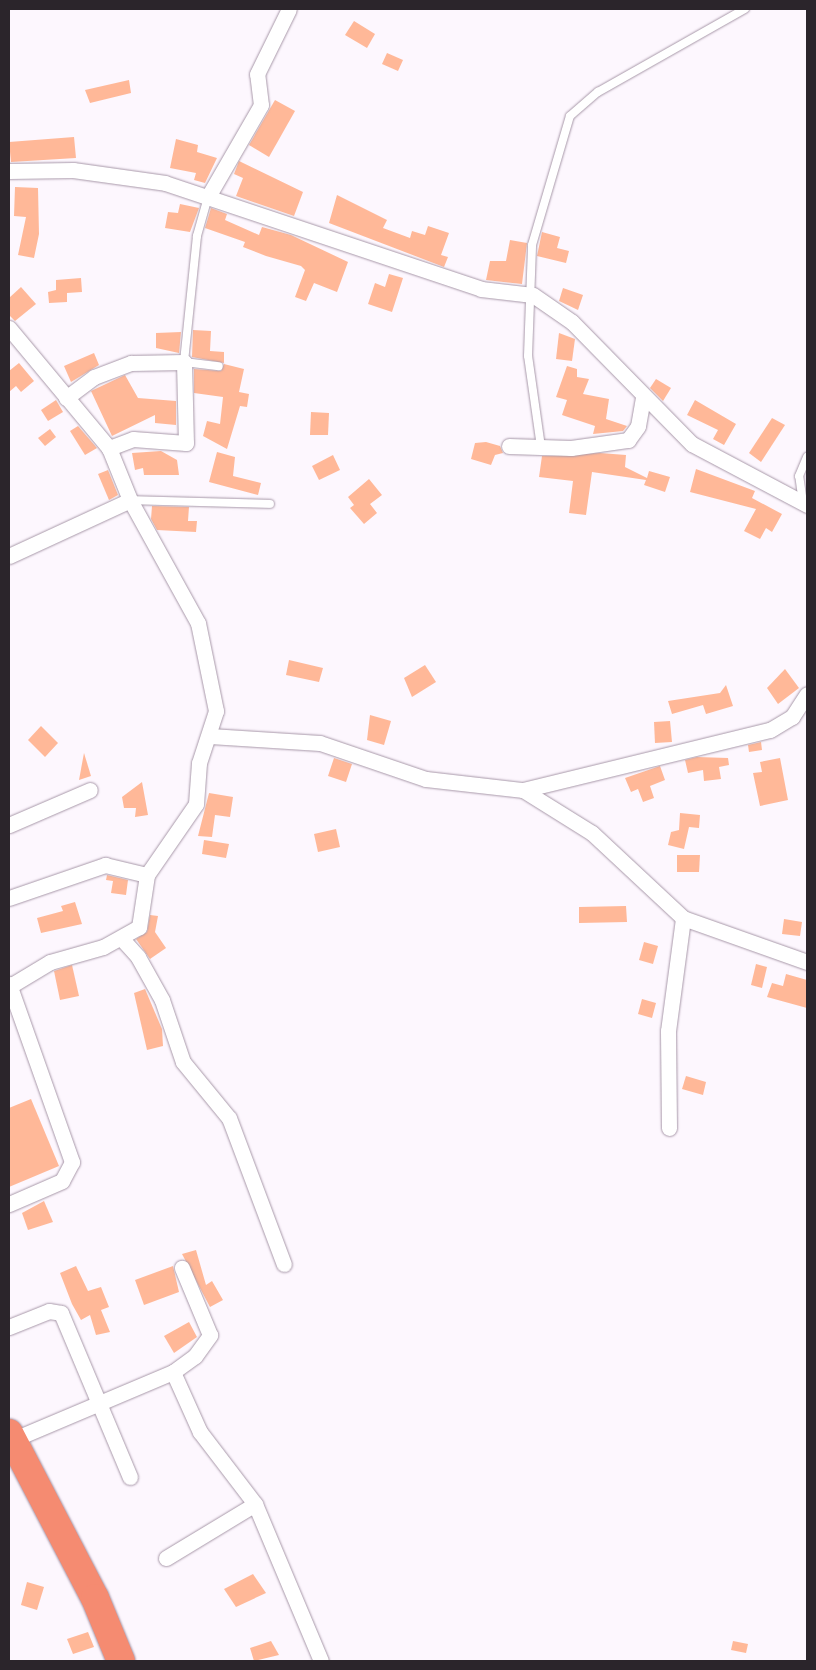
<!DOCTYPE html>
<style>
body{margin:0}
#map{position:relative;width:816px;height:1670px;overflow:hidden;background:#fdf7fe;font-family:"Asap Condensed",sans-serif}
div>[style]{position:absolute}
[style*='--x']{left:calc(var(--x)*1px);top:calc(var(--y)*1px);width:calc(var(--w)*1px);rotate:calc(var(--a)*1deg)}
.building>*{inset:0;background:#ffb898}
.roads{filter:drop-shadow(0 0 1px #a898a9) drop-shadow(0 0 1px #a898a9)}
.lane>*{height:8px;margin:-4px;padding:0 4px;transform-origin:4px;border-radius:4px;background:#fff}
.street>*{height:15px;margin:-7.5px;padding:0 7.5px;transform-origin:7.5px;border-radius:7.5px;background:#fff}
.highway>*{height:28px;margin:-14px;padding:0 14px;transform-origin:14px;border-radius:14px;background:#f58b71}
span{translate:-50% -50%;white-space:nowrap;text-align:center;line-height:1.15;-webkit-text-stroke:4px #fff;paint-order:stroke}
.frame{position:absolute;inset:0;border:10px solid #2b252b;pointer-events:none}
</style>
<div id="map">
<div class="building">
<i style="clip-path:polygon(354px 21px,375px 34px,367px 48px,345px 35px)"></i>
<i style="clip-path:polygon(387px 53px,403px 60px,398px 71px,382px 64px)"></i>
<i style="clip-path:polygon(129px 80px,131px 93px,90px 103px,85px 90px)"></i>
<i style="clip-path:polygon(275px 100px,295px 111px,269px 157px,249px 145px)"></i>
<i style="clip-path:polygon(74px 137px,76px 158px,11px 162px,9px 142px)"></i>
<i style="clip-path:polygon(176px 139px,198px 145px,197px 152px,217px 158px,205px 183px,194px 180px,196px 173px,170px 168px)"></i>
<i style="clip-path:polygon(239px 161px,303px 192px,294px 216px,236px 196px,243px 178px,234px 174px)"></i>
<i style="clip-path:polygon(15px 187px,38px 188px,39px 234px,34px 258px,18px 255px,26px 217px,14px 216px)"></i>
<i style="clip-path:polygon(337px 195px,387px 220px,383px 228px,410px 238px,412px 231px,425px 235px,428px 226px,449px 233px,441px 255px,448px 257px,444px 267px,329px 223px)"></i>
<i style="clip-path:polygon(180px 204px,199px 208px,190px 232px,165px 228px,168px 212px,178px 213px)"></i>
<i style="clip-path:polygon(211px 208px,227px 214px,225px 220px,259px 235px,262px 227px,291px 235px,348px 262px,337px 292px,314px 283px,306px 301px,295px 297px,305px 270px,301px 266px,266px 256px,243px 247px,245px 242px,205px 228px)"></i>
<i style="clip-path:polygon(542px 232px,560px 237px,557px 248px,569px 251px,566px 263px,537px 256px)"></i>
<i style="clip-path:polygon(510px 240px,527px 243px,522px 284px,486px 280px,490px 261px,506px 261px)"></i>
<i style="clip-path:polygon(389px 274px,403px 278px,392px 312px,368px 304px,375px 283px,385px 287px)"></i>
<i style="clip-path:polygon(81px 278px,82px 292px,67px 293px,67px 302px,49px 303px,48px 292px,56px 290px,56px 280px)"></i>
<i style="clip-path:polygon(21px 287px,36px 304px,15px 321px,9px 315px,9px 298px)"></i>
<i style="clip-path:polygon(563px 288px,583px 295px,578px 310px,559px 301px)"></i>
<i style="clip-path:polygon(193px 330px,211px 331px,210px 351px,224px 352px,224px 363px,192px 357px)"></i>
<i style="clip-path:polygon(181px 332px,179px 353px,156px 348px,156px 333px)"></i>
<i style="clip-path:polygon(559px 333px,575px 339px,572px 361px,556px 359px)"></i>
<i style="clip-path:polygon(94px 353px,99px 365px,71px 382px,64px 366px)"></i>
<i style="clip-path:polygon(19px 363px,34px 381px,21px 392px,16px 386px,9px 392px,9px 371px)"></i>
<i style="clip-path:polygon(224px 364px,244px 369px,239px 392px,249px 394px,247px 407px,240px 406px,227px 449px,203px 436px,207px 421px,220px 424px,223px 397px,194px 393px,194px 369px,221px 371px)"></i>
<i style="clip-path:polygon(567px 366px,577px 369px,577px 377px,589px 379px,583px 394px,609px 399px,606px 419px,627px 426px,623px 431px,593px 434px,595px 426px,562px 415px,567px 400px,556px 397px)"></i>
<i style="clip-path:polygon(125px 375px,138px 398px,176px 401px,176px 425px,155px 423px,155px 415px,112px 436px,91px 391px)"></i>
<i style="clip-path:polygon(656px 379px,671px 388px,663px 401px,650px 388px)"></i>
<i style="clip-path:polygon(56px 400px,63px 412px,48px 421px,41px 410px)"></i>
<i style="clip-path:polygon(695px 400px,736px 424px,724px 445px,713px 439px,718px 430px,687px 415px)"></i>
<i style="clip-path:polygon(311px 412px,329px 413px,328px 435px,310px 435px)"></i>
<i style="clip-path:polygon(772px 418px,785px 425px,761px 462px,749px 453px)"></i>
<i style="clip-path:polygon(78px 426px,97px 448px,85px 455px,70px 431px)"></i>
<i style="clip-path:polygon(50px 429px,56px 437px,45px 446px,38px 438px)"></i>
<i style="clip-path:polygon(486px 442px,500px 446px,503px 453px,495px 455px,491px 465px,471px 459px,475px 443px)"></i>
<i style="clip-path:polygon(161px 451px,177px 460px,179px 475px,144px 475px,143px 468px,135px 470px,132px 453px)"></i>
<i style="clip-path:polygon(217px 452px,235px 457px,233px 476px,261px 483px,258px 495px,209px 482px)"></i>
<i style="clip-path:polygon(600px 453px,626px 455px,625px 467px,647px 478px,649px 471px,670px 477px,665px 492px,644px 485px,646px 480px,592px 472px,586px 515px,569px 513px,573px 481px,539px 477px,542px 456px)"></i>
<i style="clip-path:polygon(333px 455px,340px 470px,319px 480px,312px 466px)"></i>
<i style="clip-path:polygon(696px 469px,755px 491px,752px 498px,782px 514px,772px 532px,766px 528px,760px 539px,744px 531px,756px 509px,690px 492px)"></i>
<i style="clip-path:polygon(108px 470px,118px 495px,109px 500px,98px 474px)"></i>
<i style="clip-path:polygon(369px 479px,382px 495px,370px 504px,377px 513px,364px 524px,350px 508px,354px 505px,348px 497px)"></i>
<i style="clip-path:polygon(152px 506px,189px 507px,188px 521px,197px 521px,196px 532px,157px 530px,151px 519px)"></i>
<i style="clip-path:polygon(289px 660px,323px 668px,319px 682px,286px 675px)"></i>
<i style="clip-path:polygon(425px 665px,436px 682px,412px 697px,404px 678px)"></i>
<i style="clip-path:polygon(785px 669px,799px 688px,778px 704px,767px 688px)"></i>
<i style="clip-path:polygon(726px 685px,733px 706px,706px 714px,703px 705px,672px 714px,668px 701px,720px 693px)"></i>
<i style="clip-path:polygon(370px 715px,391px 721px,384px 745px,367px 740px)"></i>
<i style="clip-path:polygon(670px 721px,672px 742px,655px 743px,654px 722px)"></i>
<i style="clip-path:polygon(41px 726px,58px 743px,45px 757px,28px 740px)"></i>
<i style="clip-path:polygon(761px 742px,762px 750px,749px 752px,748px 745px)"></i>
<i style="clip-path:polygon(84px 753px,91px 776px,79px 780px)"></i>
<i style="clip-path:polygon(697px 757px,728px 758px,729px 765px,719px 767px,721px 779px,704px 781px,703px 770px,688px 773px,685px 760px)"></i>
<i style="clip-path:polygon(334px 758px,352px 764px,346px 782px,328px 776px)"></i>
<i style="clip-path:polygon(780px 758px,788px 800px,760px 806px,753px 773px,762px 772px,760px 762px)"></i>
<i style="clip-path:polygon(660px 766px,665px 780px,650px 786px,654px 798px,643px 802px,638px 789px,631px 792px,625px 778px)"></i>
<i style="clip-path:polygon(142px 782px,148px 815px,135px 817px,136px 808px,124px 808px,122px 797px)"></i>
<i style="clip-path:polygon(209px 793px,233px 797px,230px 817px,215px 815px,212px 837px,198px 836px)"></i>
<i style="clip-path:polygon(680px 813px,700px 815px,699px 828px,689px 827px,684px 849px,668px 845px,671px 832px,679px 830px)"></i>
<i style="clip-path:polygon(336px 829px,340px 847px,318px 852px,314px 834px)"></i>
<i style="clip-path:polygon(204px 840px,229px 844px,226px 858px,202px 854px)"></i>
<i style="clip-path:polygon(677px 855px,700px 855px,699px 872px,677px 872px)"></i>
<i style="clip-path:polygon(107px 875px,128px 880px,126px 895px,111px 893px,113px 881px,106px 880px)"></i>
<i style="clip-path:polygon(75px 902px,82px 924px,41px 933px,37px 918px,63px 911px,61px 906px)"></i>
<i style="clip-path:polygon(626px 906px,627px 922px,579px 923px,579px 907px)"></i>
<i style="clip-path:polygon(150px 915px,158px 916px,155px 932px,166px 948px,150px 959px,136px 939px,147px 932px)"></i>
<i style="clip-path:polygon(784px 919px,802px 922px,800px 936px,782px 934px)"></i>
<i style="clip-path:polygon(644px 942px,658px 946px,653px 964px,639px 960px)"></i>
<i style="clip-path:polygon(756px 964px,767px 967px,762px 988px,751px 985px)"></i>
<i style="clip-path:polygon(72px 965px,79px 996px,60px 1000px,54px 971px)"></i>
<i style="clip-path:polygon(786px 974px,807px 980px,807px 1008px,767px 997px,772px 983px,783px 986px)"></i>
<i style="clip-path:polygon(145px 989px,162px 1029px,163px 1046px,147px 1050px,134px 993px)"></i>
<i style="clip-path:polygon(642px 999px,656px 1003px,652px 1018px,638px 1014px)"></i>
<i style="clip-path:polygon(686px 1076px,706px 1082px,703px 1095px,682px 1089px)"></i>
<i style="clip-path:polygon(31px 1099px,59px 1166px,9px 1187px,9px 1108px)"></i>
<i style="clip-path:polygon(44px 1201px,53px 1222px,28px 1230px,22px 1213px)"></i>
<i style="clip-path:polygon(196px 1250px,206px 1285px,212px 1281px,223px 1300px,210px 1307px,182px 1254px)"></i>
<i style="clip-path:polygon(76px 1266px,88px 1291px,101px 1287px,109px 1307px,101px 1310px,110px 1332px,96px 1335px,90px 1315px,81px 1320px,72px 1304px,60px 1273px)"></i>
<i style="clip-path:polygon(173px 1266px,179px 1292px,144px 1305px,135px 1280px)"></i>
<i style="clip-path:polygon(189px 1322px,197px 1337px,174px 1353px,164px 1336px)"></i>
<i style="clip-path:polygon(253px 1574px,266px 1593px,236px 1607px,224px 1589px)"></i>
<i style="clip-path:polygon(27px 1582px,44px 1587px,37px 1610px,21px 1605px)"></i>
<i style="clip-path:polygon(88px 1632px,94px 1647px,73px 1654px,67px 1639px)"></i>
<i style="clip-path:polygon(271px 1641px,279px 1655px,254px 1661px,250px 1648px)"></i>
<i style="clip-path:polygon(733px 1641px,748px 1644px,746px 1653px,731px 1650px)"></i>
</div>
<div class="roads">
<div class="lane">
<i style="--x:208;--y:197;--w:41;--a:105.8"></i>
<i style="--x:197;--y:236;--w:127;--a:95.9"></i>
<i style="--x:184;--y:362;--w:35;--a:7"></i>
<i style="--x:541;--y:447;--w:92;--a:-98.1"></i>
<i style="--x:528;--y:356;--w:111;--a:-87.9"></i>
<i style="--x:532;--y:245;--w:134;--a:-73.6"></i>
<i style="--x:570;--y:116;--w:37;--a:-41"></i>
<i style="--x:598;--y:92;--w:169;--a:-29.5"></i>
<i style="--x:130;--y:500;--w:140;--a:1.6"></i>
<i style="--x:803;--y:503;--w:27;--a:-98"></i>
<i style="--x:799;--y:476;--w:21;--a:-67"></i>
</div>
<div class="street">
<i style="--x:9;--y:171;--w:64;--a:-0.9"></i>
<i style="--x:73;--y:170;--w:93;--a:8"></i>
<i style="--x:165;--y:183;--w:333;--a:18.5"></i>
<i style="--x:481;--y:289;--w:52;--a:6.6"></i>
<i style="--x:533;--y:295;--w:47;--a:34.7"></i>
<i style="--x:572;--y:322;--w:171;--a:45.5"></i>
<i style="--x:692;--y:444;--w:130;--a:27.9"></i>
<i style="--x:209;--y:195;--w:104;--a:-60"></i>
<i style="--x:261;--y:105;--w:31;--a:-97"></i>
<i style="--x:257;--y:74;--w:72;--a:-63.8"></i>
<i style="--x:9;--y:328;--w:156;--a:50.2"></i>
<i style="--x:109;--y:448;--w:56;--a:68"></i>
<i style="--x:130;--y:500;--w:141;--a:61.1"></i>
<i style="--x:198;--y:623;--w:90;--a:78.4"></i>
<i style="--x:216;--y:711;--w:55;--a:108.1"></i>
<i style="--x:199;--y:763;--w:41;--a:94.2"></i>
<i style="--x:196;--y:804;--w:86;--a:124.6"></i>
<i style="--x:147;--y:875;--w:53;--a:98.7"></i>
<i style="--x:139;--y:927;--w:41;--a:150.9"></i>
<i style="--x:103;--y:947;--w:55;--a:164.2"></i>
<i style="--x:50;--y:962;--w:47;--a:149"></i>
<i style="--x:66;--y:398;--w:35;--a:-37"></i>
<i style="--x:94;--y:377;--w:40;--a:-21"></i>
<i style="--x:131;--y:363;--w:53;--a:-1.1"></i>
<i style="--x:184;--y:362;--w:81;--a:88.6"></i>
<i style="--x:186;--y:443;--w:53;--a:-175.7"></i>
<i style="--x:133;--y:439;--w:26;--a:159"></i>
<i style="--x:509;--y:446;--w:62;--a:1.8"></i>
<i style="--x:571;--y:448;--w:58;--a:-8"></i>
<i style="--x:628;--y:440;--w:17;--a:-54"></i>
<i style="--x:638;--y:426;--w:27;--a:-80"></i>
<i style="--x:9;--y:556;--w:133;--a:-24.8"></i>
<i style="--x:210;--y:736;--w:110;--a:3.6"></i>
<i style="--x:320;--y:743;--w:112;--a:18.8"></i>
<i style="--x:426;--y:779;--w:98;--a:6.5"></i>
<i style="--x:523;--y:790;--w:81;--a:31.9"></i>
<i style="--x:592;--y:833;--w:125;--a:43"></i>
<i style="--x:683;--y:918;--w:132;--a:19.5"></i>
<i style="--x:523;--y:790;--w:254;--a:-13.7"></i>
<i style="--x:770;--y:730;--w:26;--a:-31"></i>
<i style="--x:792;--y:717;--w:27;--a:-57"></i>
<i style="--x:9;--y:825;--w:88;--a:-23.4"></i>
<i style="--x:9;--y:898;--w:102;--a:-19"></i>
<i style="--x:105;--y:865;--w:43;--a:13.4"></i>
<i style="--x:122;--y:939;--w:24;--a:48"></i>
<i style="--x:138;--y:957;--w:49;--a:60.8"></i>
<i style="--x:162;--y:1000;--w:65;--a:71.3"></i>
<i style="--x:183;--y:1062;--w:72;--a:50.6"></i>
<i style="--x:229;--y:1118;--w:156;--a:69.4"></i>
<i style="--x:9;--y:984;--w:189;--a:70.5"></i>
<i style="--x:72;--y:1162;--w:21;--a:118"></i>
<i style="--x:62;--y:1181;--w:58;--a:156.5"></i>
<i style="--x:669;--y:1128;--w:97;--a:-90.6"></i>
<i style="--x:668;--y:1031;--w:114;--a:-82.4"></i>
<i style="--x:9;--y:1327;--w:43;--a:-21.8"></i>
<i style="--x:49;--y:1311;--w:12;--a:9"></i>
<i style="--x:61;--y:1313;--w:178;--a:67.2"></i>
<i style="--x:173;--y:1372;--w:27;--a:-36"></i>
<i style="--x:195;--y:1356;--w:26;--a:-54"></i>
<i style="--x:210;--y:1335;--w:73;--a:-112.7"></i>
<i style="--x:12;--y:1440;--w:175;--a:-22.9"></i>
<i style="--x:173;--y:1372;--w:66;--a:65.8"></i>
<i style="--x:200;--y:1432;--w:91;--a:52.6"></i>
<i style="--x:255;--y:1504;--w:170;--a:67.2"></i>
<i style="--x:166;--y:1558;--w:104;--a:-31.2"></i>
</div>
<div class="highway">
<i style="--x:9;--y:1433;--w:186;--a:62.5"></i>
<i style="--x:95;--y:1598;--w:68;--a:67.6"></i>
</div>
</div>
<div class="frame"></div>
</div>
